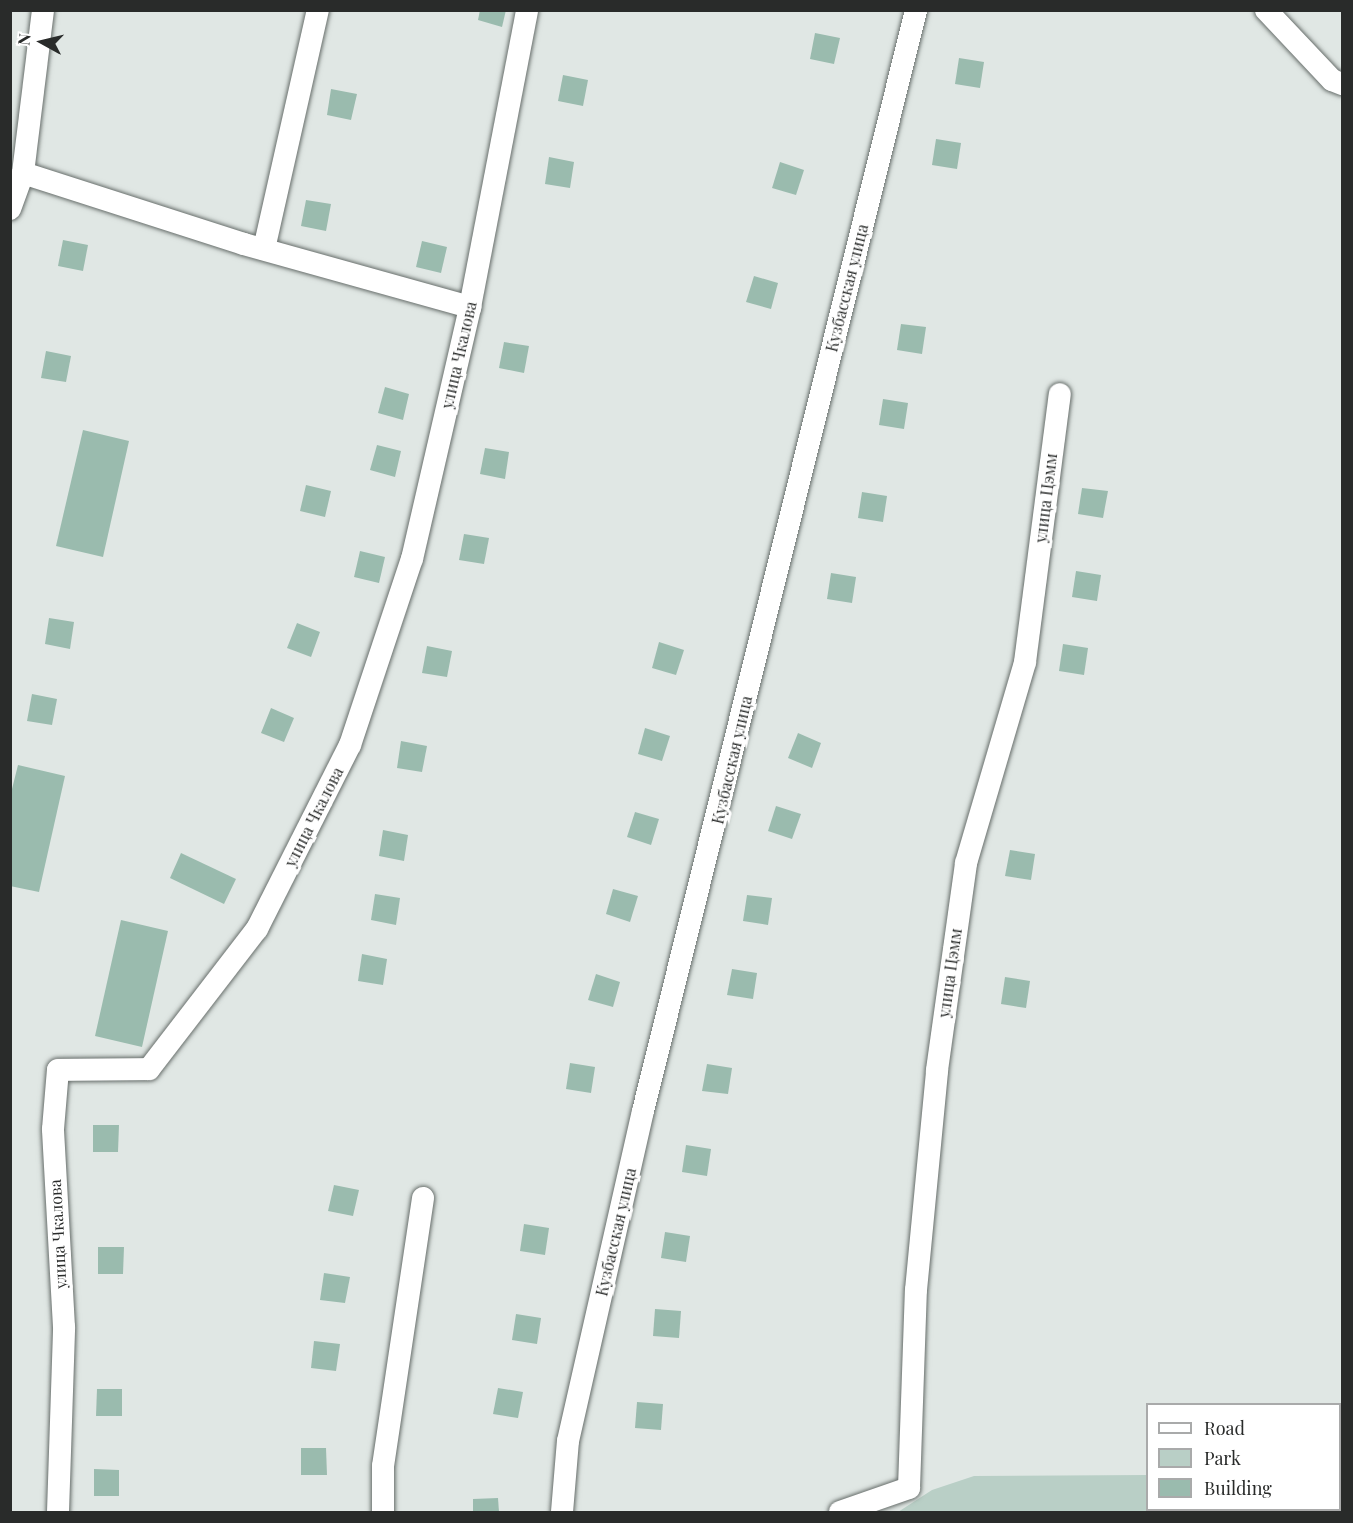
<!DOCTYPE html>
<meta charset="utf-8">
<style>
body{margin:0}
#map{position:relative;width:1353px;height:1523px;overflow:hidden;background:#e0e7e4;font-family:"Playfair Display",serif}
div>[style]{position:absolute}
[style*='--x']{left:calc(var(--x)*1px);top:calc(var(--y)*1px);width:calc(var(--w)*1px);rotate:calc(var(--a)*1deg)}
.green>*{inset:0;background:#b9cfc6}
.building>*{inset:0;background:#9abbae}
.roads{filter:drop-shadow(0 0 2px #676e6b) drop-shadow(0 0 2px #676e6b)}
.street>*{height:22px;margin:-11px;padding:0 11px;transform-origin:11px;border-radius:11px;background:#fff}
span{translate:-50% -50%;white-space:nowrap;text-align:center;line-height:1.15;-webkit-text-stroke:6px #fff;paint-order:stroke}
.street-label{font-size:16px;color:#292b2a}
.frame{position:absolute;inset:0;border:12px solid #292b2a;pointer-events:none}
.legend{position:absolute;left:1146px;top:1403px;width:195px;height:108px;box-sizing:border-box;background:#fff;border:2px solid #a9aaaa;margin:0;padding:8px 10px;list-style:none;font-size:18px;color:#292b2a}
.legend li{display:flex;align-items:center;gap:12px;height:30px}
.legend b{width:30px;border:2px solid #a9aaaa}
.north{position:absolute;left:12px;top:12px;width:60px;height:60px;-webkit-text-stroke:4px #fff;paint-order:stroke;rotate:278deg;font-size:16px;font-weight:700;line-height:24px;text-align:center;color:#292b2a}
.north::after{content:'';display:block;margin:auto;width:21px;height:27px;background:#292b2a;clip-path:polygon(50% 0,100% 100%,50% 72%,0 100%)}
</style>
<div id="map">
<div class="green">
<i style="clip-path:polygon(1342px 1426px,1342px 1512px,898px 1512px,932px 1490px,974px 1476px,1147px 1475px,1148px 1510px,1340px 1510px)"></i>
</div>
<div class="building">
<i style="clip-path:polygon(480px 10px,506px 10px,502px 27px,478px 20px)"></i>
<i style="clip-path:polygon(815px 33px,840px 38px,834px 64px,810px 59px)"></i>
<i style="clip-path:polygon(959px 58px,984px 62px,980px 88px,955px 84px)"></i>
<i style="clip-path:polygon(563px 75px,588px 80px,583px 106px,558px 101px)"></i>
<i style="clip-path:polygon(331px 89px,357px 94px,351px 120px,327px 115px)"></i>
<i style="clip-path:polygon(936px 139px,961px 143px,957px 169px,932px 165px)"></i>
<i style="clip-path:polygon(549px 157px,574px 162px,570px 188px,545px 184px)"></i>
<i style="clip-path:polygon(780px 162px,804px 170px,796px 195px,772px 188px)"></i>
<i style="clip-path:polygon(306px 200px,331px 204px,326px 231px,301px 226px)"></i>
<i style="clip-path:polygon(63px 240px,88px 245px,83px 271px,58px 266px)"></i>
<i style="clip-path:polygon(422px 241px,447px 247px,441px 273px,416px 267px)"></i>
<i style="clip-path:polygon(754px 276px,778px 283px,771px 309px,746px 302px)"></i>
<i style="clip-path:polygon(901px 324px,926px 327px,922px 354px,897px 350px)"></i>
<i style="clip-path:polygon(504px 342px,529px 346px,524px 373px,499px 368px)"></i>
<i style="clip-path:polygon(46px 351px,71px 356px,66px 382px,41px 378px)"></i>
<i style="clip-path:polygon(385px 387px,409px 394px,403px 420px,378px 413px)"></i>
<i style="clip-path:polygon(883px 399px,908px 403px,904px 429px,879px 425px)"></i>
<i style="clip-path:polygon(83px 430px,129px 441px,103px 557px,56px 546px)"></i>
<i style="clip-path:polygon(377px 445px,401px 451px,395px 477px,370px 470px)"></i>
<i style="clip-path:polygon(485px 448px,509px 452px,505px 479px,480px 474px)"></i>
<i style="clip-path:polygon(306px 485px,331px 491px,325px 517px,300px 511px)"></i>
<i style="clip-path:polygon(1082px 488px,1108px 491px,1103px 518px,1078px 514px)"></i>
<i style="clip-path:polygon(862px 492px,887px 496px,883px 522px,858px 518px)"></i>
<i style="clip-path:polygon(464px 534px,489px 538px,484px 564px,459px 560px)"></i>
<i style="clip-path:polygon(360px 551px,385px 557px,379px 583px,354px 577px)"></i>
<i style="clip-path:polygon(1076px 571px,1101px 575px,1097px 601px,1072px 597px)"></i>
<i style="clip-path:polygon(831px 573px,856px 577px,852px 603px,827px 599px)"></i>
<i style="clip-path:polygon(49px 618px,74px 622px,70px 649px,45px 644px)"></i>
<i style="clip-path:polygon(297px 623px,320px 632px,311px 657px,287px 648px)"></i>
<i style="clip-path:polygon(659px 642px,684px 650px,676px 675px,652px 668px)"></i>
<i style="clip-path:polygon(1063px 644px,1088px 648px,1084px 675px,1059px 671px)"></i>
<i style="clip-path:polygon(427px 646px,452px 651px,447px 677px,422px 673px)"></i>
<i style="clip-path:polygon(32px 694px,57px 699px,52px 725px,27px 721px)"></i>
<i style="clip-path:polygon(271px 708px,294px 718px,284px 742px,261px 733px)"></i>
<i style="clip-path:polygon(645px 728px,670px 736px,662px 761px,638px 754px)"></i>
<i style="clip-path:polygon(798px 733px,821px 743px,812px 768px,788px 758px)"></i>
<i style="clip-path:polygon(401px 741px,427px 746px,422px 772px,397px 768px)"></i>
<i style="clip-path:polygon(18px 765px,65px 776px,39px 892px,10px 886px,10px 797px)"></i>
<i style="clip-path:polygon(776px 806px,801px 814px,792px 839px,768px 831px)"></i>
<i style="clip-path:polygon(635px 812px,659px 819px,651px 845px,627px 837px)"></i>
<i style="clip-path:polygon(383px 830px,408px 835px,404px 861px,379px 856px)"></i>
<i style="clip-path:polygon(1010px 850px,1035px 854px,1031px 880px,1005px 876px)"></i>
<i style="clip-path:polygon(181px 853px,236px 879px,224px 904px,170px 878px)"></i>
<i style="clip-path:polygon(613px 889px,638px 896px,630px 922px,606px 914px)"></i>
<i style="clip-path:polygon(375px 894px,400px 898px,396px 925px,371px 920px)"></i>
<i style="clip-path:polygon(747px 895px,772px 898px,768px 925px,743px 921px)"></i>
<i style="clip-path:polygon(121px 920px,168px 931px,142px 1047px,95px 1036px)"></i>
<i style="clip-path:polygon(362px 954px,387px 959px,383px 985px,358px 981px)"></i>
<i style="clip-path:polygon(732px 969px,757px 973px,753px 999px,727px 995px)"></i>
<i style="clip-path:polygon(596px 974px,620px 982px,613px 1007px,588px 1000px)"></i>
<i style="clip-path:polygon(1005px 977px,1030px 981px,1026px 1008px,1001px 1004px)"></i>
<i style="clip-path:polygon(570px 1063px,595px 1067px,591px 1093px,566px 1089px)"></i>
<i style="clip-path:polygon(707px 1064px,732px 1068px,728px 1094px,702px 1091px)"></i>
<i style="clip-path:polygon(93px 1125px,119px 1125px,118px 1152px,93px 1152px)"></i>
<i style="clip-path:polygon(686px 1145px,711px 1149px,707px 1176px,682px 1172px)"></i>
<i style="clip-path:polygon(334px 1185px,359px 1190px,353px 1216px,328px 1211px)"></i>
<i style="clip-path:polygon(524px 1224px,549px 1228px,545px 1255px,520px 1251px)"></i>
<i style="clip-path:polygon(665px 1232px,690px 1236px,686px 1262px,661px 1258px)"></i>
<i style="clip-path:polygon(98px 1247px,124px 1247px,123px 1274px,98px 1274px)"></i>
<i style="clip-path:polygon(324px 1273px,350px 1277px,345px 1303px,320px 1300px)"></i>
<i style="clip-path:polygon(655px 1309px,681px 1311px,679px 1338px,653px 1336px)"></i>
<i style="clip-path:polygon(516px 1314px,541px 1318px,537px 1344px,512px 1340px)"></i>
<i style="clip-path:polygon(314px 1341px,340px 1344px,336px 1371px,311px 1368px)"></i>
<i style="clip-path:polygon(498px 1388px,523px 1392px,518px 1418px,493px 1414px)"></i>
<i style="clip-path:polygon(97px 1389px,122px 1389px,122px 1416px,96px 1416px)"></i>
<i style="clip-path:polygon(637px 1402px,663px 1404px,661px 1430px,635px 1428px)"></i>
<i style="clip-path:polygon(301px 1448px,326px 1448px,327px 1475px,301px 1475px)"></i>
<i style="clip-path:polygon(94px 1469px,119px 1470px,119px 1496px,94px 1496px)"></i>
<i style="clip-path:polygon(498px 1498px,499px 1512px,473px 1512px,473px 1499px)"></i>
</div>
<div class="roads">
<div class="street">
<i style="--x:1266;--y:10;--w:96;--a:46.7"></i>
<i style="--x:1332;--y:80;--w:11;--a:22"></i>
<i style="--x:23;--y:173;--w:232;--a:17.8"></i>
<i style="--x:244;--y:244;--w:235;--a:15.6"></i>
<i style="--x:10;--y:209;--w:38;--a:-70"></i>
<i style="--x:23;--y:173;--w:164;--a:-83"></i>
<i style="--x:264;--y:249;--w:245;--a:-77.3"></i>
<i style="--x:58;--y:1512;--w:185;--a:-88.1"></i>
<i style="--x:64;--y:1327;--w:198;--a:-93.2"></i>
<i style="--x:53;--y:1129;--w:59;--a:-85.2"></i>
<i style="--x:58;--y:1070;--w:91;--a:-0.6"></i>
<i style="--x:149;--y:1069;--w:177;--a:-52.4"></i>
<i style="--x:257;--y:929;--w:206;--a:-63.2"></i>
<i style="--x:350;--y:745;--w:196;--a:-71.6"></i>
<i style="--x:412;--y:559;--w:259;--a:-77"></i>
<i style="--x:470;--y:307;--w:302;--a:-79.1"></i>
<i style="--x:383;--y:1512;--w:46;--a:-90"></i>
<i style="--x:383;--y:1466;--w:271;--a:-81.5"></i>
<i style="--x:562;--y:1512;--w:71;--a:-85.2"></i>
<i style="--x:568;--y:1441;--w:338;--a:-77.2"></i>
<i style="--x:643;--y:1111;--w:1134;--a:-76.07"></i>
<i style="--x:840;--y:1512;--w:73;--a:-19.2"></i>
<i style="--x:909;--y:1488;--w:198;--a:-88"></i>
<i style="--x:916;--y:1290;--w:221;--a:-84.5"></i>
<i style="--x:937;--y:1070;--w:209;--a:-82"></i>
<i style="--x:966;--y:863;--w:209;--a:-73.6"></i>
<i style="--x:1025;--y:662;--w:270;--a:-82.6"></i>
</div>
</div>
<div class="street-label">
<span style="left:847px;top:288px;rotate:-76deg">Кузбасская улица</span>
<span style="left:459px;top:355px;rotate:-77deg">улица Чкалова</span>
<span style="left:1046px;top:498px;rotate:-83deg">улица Цэмм</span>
<span style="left:732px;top:760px;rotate:-77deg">Кузбасская улица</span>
<span style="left:314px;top:817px;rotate:-63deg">улица Чкалова</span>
<span style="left:950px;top:973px;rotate:-82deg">улица Цэмм</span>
<span style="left:616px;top:1232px;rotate:-77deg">Кузбасская улица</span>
<span style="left:58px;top:1234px;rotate:-93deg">улица Чкалова</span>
</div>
<div class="frame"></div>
<ul class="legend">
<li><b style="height:8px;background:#fff"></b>Road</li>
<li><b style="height:16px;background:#b9cfc6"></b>Park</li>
<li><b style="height:16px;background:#9abbae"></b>Building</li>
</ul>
<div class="north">N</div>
</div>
